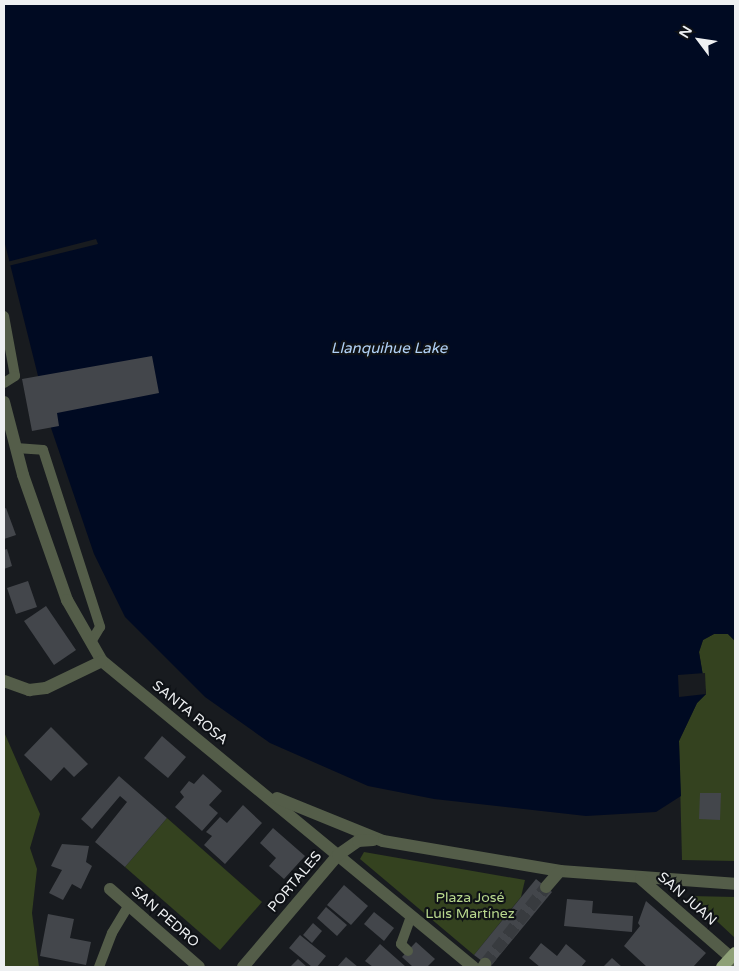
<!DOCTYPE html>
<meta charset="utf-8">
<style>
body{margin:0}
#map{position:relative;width:739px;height:971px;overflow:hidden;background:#181b1f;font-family:"Varela Round",sans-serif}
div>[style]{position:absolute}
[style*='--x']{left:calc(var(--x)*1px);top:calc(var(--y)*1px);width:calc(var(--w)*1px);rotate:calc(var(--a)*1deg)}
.green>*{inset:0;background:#34421f}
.water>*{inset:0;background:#000a22}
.pier>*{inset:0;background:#181b1f}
.building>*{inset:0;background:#43464b}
.minor-tunnel>*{height:12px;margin-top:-6px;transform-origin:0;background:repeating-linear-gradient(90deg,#383b3f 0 12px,transparent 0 18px)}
.service>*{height:10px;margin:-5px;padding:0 5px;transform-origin:5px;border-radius:5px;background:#545d49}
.minor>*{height:12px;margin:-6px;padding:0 6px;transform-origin:6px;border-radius:6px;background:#545d49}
.primary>*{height:12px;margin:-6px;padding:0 6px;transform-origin:6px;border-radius:6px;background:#8ea077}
span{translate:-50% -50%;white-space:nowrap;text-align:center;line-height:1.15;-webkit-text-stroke:4.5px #0f1216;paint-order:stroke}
.street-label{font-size:14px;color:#eef0f2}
.park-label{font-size:14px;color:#b8d78d}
.water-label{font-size:15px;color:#b1d1f6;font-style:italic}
.frame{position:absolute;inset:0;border:5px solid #eef0f2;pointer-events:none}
.north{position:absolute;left:674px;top:15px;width:50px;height:50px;-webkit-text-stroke:4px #0f1216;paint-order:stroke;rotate:301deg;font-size:14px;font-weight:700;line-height:20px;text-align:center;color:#eef0f2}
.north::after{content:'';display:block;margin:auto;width:18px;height:22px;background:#eef0f2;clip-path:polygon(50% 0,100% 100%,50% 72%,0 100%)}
</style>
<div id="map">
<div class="green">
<i style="clip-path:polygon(714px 634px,728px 634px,735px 641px,735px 861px,682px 860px,679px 741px,697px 703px,706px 694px,699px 652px,703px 640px)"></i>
<i style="clip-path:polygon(4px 732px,40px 814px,30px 848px,37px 869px,32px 913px,39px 967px,4px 967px)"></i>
<i style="clip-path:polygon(167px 818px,262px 902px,220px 950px,125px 867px)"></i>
<i style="clip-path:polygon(364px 852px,525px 880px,521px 897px,474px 955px,360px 859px)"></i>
<i style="clip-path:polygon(690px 896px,735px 897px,735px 938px)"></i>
</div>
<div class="water">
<i style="clip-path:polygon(4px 4px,735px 4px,735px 641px,728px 634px,714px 634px,703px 640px,699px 652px,706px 694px,697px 703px,679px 741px,681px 796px,656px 812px,586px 816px,434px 799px,368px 786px,270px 743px,205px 697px,125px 617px,94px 554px,51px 428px,4px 240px)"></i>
</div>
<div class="pier">
<i style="clip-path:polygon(96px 239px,98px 244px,8px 266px,7px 262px)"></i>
<i style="clip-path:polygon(705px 673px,706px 694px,679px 697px,678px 675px)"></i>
</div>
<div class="building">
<i style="clip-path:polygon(152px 356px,159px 393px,57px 413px,59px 426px,32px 431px,22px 379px)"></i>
<i style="clip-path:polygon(6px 508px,16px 535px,4px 539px,4px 509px)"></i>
<i style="clip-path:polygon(7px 549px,12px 566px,4px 569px,4px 550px)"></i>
<i style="clip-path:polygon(28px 581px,37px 607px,16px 614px,7px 588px)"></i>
<i style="clip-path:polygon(46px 606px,76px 650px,54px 665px,24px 621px)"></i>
<i style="clip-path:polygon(51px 727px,88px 764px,74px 777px,64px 767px,51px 781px,24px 755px)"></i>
<i style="clip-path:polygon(162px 736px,186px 757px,168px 778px,144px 758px)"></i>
<i style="clip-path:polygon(203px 774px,222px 791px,209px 805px,218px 813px,202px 831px,175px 807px,184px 797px,180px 792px,189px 781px,194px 784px)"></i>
<i style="clip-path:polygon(119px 776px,167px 818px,125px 867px,95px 842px,127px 802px,120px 796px,92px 829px,81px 819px)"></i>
<i style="clip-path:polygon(700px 793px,721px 793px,720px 820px,699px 819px)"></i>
<i style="clip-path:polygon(243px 805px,262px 823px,225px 864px,204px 845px,212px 836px,206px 832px,220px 817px,227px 823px)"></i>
<i style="clip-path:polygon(273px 828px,305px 856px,284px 879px,269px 866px,276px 858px,260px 843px)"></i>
<i style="clip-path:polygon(62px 844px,89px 846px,86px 862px,92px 866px,81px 889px,72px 884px,63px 900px,49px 893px,62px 870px,51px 866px)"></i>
<i style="clip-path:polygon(536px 879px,552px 892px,490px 967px,474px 955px)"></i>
<i style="clip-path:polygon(344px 885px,368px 906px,351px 925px,327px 905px)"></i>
<i style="clip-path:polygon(567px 899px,593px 901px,592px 913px,633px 916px,632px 932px,564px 926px)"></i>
<i style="clip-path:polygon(646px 901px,706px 953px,693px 967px,647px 967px,624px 946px,640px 926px,638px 923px)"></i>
<i style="clip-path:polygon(326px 907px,347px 925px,337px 936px,317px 918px)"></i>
<i style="clip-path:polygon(374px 912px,394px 928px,384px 941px,364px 924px)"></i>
<i style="clip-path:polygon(48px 914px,74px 919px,70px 938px,91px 942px,86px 965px,40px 956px)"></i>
<i style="clip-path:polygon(313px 923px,322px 931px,312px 943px,303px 935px)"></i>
<i style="clip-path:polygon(300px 935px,326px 956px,317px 967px,312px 967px,289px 948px)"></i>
<i style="clip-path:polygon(416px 942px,435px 959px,427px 967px,413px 967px,402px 957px)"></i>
<i style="clip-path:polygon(541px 943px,557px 956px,566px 944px,586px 961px,581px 967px,540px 967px,529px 958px)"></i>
<i style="clip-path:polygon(380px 944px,406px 967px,373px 967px,365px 961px)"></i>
<i style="clip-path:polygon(346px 957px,358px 967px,337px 967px)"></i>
<i style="clip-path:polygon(612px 958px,622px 967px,603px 967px)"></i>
<i style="clip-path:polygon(298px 959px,307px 967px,290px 967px)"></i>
</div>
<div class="minor-tunnel">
<i style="--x:485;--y:964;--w:98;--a:-51.6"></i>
</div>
<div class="service">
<i style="--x:4;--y:316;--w:61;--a:79.6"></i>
<i style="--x:15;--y:376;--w:13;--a:148"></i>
<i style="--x:16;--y:448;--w:27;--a:4"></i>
<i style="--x:43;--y:450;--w:186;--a:72.1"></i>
<i style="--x:100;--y:627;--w:17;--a:121"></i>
<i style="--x:408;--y:951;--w:10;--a:-135"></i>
<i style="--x:401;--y:944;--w:30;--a:-70"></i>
<i style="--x:99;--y:967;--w:36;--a:-69"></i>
<i style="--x:112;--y:933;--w:33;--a:-59"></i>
</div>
<div class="minor">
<i style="--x:4;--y:402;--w:75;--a:75.4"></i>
<i style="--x:23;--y:475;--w:133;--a:70.6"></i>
<i style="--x:67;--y:600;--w:70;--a:60.2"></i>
<i style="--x:102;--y:661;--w:481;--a:39.5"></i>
<i style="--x:4;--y:681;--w:27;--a:20"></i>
<i style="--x:29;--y:690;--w:17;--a:-7"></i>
<i style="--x:46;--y:688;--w:62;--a:-25.7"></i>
<i style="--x:277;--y:798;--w:114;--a:22.1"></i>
<i style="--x:383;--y:841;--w:180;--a:9.6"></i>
<i style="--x:560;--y:871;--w:175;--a:4.2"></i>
<i style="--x:641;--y:879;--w:125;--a:41.1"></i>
<i style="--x:546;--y:887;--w:21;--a:-49"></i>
<i style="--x:110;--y:889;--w:118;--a:41.2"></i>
<i style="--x:243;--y:967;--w:147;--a:-49.7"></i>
<i style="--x:338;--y:855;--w:24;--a:-35"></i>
<i style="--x:358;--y:841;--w:15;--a:-4"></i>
<i style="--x:483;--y:967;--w:4;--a:-56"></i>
</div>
<div class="primary">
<i style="--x:722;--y:967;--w:19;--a:-47"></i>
</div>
<div class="street-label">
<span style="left:190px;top:713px;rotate:39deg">SANTA ROSA</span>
<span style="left:295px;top:882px;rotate:-50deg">PORTALES</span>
<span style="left:687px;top:899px;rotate:41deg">SAN JUAN</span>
<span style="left:165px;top:917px;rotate:41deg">SAN PEDRO</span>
</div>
<div class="park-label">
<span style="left:470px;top:906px">Plaza José<br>Luis Martínez</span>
</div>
<div class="water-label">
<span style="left:389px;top:349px">Llanquihue Lake</span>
</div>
<div class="frame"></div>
<div class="north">N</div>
</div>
